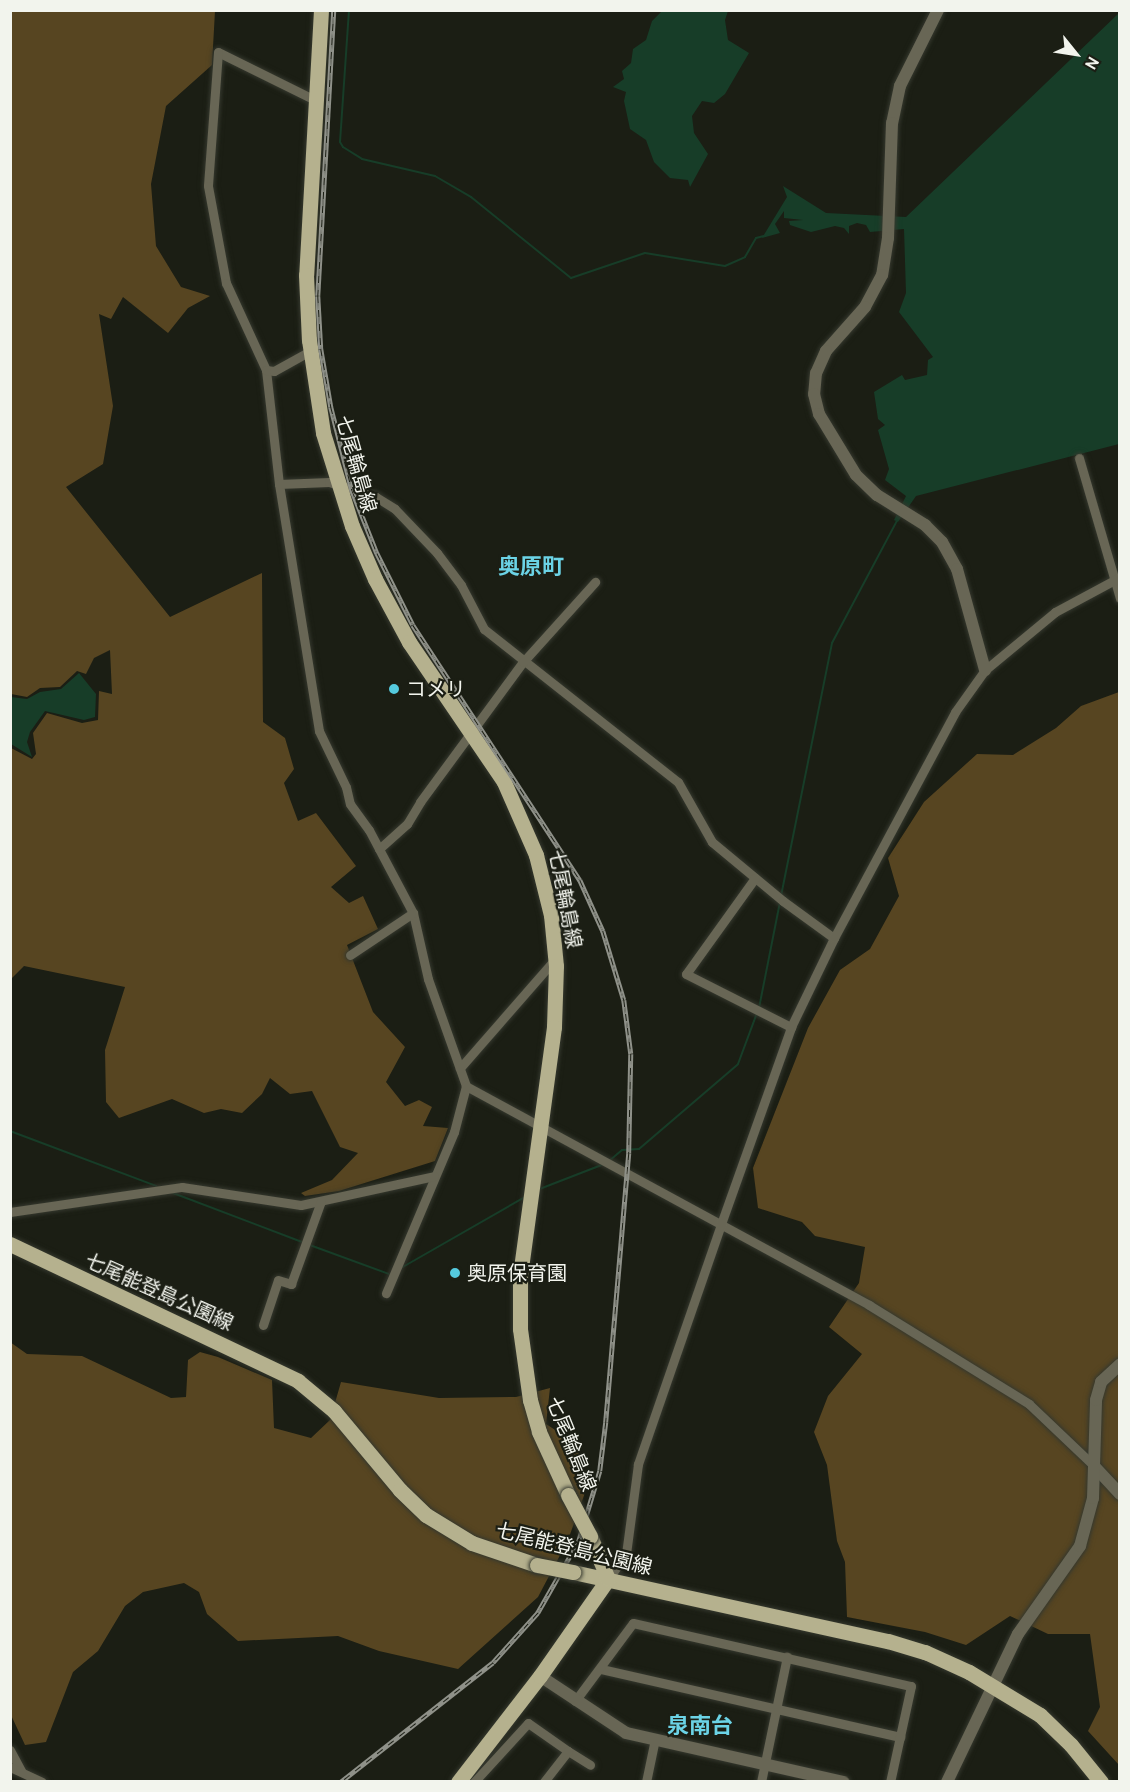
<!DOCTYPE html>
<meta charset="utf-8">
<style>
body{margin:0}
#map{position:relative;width:1130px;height:1792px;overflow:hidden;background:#1b1e14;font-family:Cabin,"Noto Sans JP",sans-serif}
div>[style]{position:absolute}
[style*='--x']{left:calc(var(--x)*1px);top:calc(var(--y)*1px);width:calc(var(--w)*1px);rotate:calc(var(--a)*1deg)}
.forest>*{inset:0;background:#574521}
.water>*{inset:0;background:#173d28}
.stream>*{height:2px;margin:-1px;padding:0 1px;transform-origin:1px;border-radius:1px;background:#173d28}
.roads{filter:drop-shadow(0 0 2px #35382e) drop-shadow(0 0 2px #35382e)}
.minor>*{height:9px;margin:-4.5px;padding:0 4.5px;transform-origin:4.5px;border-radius:4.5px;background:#686655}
.tertiary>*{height:12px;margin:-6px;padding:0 6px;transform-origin:6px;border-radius:6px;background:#686655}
.primary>*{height:15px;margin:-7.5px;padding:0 7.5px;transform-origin:7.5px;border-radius:7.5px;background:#b5b18e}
.rail>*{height:4.5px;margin-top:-2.25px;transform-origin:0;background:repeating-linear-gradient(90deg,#1b1e14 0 7px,#8f9189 0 14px);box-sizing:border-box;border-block:2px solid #8f9189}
.bridges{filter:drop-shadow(0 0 2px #35382e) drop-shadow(0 0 2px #35382e)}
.primary-bridge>*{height:15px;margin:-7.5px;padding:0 7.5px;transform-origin:7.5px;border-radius:7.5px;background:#b5b18e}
.dots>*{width:16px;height:16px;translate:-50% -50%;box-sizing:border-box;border:3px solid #1b1e14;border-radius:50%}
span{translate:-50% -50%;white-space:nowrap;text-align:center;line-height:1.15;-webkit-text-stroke:4.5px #1b1e14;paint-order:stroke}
.street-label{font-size:20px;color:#f2f4ed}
.poi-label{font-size:20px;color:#f2f4ed}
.left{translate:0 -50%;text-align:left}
.quarter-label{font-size:22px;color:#6bd3e6;font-weight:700}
.frame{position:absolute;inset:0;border:12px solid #f2f4ed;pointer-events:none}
.north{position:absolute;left:1046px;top:24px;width:60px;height:60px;-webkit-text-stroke:4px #1b1e14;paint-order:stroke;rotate:120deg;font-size:16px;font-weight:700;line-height:24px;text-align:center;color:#f2f4ed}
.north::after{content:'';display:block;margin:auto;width:21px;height:27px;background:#f2f4ed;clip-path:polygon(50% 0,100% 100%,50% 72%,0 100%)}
</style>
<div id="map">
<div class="forest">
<i style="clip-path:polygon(11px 11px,215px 11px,212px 65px,166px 106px,151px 184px,156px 246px,181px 287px,210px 296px,188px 308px,168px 333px,123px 297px,111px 319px,99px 314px,113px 406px,103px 464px,66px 487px,170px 617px,262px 573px,263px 722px,285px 738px,294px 769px,284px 783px,298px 821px,316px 813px,356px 866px,331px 887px,349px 903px,363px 896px,378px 929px,347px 945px,373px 1012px,405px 1047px,386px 1082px,405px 1106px,419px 1100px,432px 1107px,423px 1126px,448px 1128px,435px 1161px,339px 1191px,305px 1196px,301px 1193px,332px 1180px,358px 1153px,340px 1147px,312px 1091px,290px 1094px,270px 1078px,262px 1094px,242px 1113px,221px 1109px,204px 1113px,172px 1099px,119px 1118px,106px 1102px,105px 1050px,125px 987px,24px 966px,11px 979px,11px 748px,32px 759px,36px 754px,33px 733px,47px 713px,82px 723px,98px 720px,99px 691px,112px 694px,110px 650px,94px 658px,86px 674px,77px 671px,60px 687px,40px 688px,27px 697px,11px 694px)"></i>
<i style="clip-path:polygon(1119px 692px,1119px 1765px,1088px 1731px,1100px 1707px,1090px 1634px,1048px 1634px,1010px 1616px,966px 1645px,925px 1632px,847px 1617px,845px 1562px,837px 1541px,827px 1465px,814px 1432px,828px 1396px,862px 1354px,829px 1327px,859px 1283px,865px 1247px,815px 1236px,802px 1222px,758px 1208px,753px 1168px,808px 1028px,840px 970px,870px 949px,899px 896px,888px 858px,924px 802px,977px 754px,1013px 755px,1056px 728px,1081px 706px)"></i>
<i style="clip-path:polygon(10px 1342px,27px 1354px,82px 1356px,171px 1398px,186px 1397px,188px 1360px,200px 1352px,218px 1357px,272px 1380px,274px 1428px,311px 1438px,330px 1420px,341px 1382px,439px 1398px,516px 1397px,550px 1388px,546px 1424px,566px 1437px,580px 1455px,586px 1490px,568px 1540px,538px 1597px,458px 1669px,379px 1651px,338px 1636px,238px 1641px,207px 1614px,199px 1592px,184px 1583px,143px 1592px,125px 1606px,98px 1651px,73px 1672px,46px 1742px,25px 1745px,10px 1713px)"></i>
</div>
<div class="water">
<i style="clip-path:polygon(662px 11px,728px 11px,725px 20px,728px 40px,749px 53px,725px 94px,714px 103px,702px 101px,692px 116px,694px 133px,708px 154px,690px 187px,688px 180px,670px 178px,654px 162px,646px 140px,630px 129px,624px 101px,626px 92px,613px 87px,624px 79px,622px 71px,631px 63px,633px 49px,646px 40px,652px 21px)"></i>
<i style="clip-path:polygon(1119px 13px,1119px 444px,916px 496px,898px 522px,894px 520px,906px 496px,885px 480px,889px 469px,878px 430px,885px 425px,878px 419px,874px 392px,902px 375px,905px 380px,927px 375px,928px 360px,933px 357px,899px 312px,906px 293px,904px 229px,870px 232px,866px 225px,857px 223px,849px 226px,849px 234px,844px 228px,835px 226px,811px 232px,790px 225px,789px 221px,803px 220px,784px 218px,784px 211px,775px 224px,780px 233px,762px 238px,787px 197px,783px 186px,826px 213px,906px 217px)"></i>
<i style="clip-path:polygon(79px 673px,96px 694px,95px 717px,84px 720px,45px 711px,30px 732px,27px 742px,32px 757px,11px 744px,11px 697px,27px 699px,40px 692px,61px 689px)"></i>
</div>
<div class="stream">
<i style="--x:349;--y:10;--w:132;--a:93.9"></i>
<i style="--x:340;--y:142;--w:6;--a:59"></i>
<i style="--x:343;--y:147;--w:22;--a:32"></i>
<i style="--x:362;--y:159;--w:75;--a:13.1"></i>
<i style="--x:435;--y:176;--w:42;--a:30.3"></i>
<i style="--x:471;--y:197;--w:129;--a:39"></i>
<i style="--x:571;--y:278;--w:78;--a:-18.7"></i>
<i style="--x:645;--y:253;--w:81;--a:9.2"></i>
<i style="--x:725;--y:266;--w:22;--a:-24"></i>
<i style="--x:745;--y:257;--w:22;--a:-60"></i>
<i style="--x:756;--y:238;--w:8;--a:-14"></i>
<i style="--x:781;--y:896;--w:258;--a:-78.6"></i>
<i style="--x:832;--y:643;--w:138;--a:-62"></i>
<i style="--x:759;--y:1008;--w:108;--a:-78.8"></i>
<i style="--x:10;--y:1131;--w:156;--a:20.6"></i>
<i style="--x:609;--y:1161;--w:17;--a:-40"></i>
<i style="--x:622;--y:1150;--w:17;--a:-3"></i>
<i style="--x:639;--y:1149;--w:130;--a:-40.6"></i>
<i style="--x:738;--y:1064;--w:54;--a:-69.6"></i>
<i style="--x:537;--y:1190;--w:72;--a:-21.2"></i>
<i style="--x:173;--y:1193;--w:138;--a:20.8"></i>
<i style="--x:307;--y:1244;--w:87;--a:20.1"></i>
<i style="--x:401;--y:1268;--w:141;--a:-29.8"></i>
</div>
<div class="roads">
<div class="minor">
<i style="--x:315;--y:100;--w:108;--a:-153.7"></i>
<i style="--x:218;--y:52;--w:134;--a:94.3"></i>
<i style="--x:208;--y:186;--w:99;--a:79.5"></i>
<i style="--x:226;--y:283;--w:96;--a:65.3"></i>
<i style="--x:266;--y:370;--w:115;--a:83.5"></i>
<i style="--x:279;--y:484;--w:250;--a:80.8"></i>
<i style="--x:319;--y:731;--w:62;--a:64.3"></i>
<i style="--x:346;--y:787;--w:17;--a:77"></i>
<i style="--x:350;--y:804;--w:32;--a:54"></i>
<i style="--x:369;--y:830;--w:94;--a:62.1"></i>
<i style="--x:413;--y:913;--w:68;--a:77.2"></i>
<i style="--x:428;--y:979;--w:114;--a:70.4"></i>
<i style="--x:466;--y:1086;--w:48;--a:104.6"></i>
<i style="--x:454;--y:1132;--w:175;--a:112.9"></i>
<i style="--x:266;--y:370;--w:8;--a:7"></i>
<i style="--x:274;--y:371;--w:41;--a:-29.1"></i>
<i style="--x:1079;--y:458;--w:146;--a:73.7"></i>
<i style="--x:279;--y:484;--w:50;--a:-2.3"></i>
<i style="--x:329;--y:482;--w:49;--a:17.7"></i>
<i style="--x:376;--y:497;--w:22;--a:32"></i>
<i style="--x:395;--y:509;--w:61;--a:46.3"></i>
<i style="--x:437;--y:553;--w:40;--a:53"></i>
<i style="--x:461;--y:585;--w:50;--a:62.4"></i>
<i style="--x:484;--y:629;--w:247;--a:38.3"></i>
<i style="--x:678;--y:782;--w:69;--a:60.5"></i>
<i style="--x:712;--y:842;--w:92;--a:39.7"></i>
<i style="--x:783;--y:901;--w:63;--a:36"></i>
<i style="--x:379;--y:849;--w:38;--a:-42"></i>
<i style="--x:407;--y:824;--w:26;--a:-59"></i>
<i style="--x:420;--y:802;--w:174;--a:-53.7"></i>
<i style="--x:523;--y:662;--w:108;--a:-48"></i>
<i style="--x:755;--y:878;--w:118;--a:125.7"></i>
<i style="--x:686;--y:974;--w:118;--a:26.8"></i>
<i style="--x:350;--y:955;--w:76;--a:-33.7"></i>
<i style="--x:460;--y:1068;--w:145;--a:-48.9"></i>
<i style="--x:466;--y:1086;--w:459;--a:28.5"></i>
<i style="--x:869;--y:1305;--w:188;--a:31.7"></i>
<i style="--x:1029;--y:1404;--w:90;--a:43.6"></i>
<i style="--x:10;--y:1212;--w:174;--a:-8.3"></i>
<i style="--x:182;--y:1187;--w:120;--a:8.6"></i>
<i style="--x:301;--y:1205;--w:136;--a:-12.3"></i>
<i style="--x:263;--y:1325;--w:47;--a:-71.6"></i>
<i style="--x:278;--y:1280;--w:14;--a:17"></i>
<i style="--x:291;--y:1284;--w:88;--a:-70.1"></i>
<i style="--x:608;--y:1579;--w:31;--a:-54"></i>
<i style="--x:626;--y:1554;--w:91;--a:-82.4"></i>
<i style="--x:638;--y:1464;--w:254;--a:-70.9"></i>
<i style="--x:721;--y:1224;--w:209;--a:-70.4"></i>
<i style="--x:791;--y:1027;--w:99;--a:-64.2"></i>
<i style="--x:834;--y:938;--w:256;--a:-61.8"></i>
<i style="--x:955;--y:712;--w:52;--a:-54.5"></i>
<i style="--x:985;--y:670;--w:91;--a:-39.6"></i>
<i style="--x:1055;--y:612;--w:74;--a:-28.3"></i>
<i style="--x:601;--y:1669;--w:307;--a:12.8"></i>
<i style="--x:575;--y:1701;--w:97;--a:-53.4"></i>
<i style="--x:633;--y:1623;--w:285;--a:12.8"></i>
<i style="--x:911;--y:1686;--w:98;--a:102.3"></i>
<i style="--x:10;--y:1750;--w:24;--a:62"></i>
<i style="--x:568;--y:1751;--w:26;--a:32"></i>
<i style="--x:10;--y:1767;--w:35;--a:25"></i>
<i style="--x:474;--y:1782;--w:80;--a:-47.5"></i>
<i style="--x:528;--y:1723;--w:49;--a:35"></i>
<i style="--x:568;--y:1751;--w:39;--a:128"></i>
<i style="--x:646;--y:1782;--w:44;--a:-78.2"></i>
<i style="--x:761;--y:1782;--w:128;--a:-78.3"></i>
</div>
<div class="tertiary">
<i style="--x:938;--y:10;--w:85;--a:116.6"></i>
<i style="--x:900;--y:86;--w:38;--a:102"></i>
<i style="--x:892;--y:123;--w:115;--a:92"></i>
<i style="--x:888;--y:238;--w:37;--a:99"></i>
<i style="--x:882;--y:275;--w:36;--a:118"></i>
<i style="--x:865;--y:307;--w:59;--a:131.6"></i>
<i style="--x:826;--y:351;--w:24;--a:114"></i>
<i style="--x:816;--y:373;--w:21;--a:95"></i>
<i style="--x:814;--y:394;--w:21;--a:76"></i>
<i style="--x:819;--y:414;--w:71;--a:58.8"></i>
<i style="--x:856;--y:475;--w:29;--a:44"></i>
<i style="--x:877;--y:495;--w:57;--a:32"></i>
<i style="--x:925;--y:525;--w:24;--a:45"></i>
<i style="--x:942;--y:542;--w:31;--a:61"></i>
<i style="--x:957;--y:569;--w:105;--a:74.5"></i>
<i style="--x:1094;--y:1466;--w:38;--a:47"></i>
<i style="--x:540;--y:1676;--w:103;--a:33.5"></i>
<i style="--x:626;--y:1733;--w:223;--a:12.7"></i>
<i style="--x:947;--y:1782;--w:164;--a:-64.4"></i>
<i style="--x:1018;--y:1634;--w:108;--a:-54.8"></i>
<i style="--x:1080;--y:1546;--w:50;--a:-74.8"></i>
<i style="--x:1093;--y:1498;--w:98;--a:-88.2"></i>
<i style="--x:1096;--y:1400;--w:19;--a:-74"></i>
<i style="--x:1101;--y:1382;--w:26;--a:-43"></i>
</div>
<div class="primary">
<i style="--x:321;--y:10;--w:265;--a:93.2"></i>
<i style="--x:306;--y:275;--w:65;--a:87.4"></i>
<i style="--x:309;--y:340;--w:94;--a:81.4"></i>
<i style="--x:323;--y:433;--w:97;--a:72.7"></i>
<i style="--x:352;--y:526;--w:58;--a:66.5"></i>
<i style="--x:375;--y:579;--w:72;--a:61.6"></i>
<i style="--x:409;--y:642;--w:169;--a:55.8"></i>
<i style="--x:504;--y:782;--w:80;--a:66.3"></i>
<i style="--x:536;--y:855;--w:62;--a:76"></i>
<i style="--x:551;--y:915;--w:51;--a:84.4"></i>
<i style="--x:556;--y:966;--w:61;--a:91.9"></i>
<i style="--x:554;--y:1027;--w:249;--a:97.8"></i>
<i style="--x:520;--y:1274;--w:55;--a:90"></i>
<i style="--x:520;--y:1329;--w:72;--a:82"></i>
<i style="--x:530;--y:1400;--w:33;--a:74"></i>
<i style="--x:539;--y:1432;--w:69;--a:65.3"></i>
<i style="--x:10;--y:1244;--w:319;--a:25.4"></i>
<i style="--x:298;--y:1381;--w:47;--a:39.8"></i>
<i style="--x:334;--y:1411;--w:103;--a:50.1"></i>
<i style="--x:400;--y:1490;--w:36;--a:44"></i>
<i style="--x:426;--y:1515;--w:54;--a:31.3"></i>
<i style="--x:472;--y:1543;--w:69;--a:18.7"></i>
<i style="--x:573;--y:1572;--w:322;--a:12.4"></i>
<i style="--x:888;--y:1641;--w:39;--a:17"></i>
<i style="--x:925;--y:1652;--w:48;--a:24.4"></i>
<i style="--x:969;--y:1672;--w:83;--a:31.2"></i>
<i style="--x:1040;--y:1715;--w:43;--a:44.1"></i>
<i style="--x:1071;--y:1745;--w:48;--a:51"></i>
<i style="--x:458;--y:1782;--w:134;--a:-52.3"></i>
<i style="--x:540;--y:1676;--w:118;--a:-55"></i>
<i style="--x:608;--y:1579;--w:47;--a:-112.7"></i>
</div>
</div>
<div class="rail">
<i style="--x:334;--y:10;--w:286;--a:93.2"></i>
<i style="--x:318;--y:296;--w:53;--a:86.8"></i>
<i style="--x:321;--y:349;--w:59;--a:80.2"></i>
<i style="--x:331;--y:407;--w:86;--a:75.8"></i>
<i style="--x:352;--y:490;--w:68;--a:68.4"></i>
<i style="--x:377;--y:553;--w:80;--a:63.4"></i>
<i style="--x:413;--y:625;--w:305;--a:56.8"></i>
<i style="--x:580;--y:880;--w:56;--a:65.7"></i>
<i style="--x:603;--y:931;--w:72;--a:73.1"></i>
<i style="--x:624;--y:1000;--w:54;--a:82.6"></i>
<i style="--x:631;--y:1054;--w:99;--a:91.2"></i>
<i style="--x:629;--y:1153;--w:270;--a:94.9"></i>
<i style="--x:606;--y:1422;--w:49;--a:97"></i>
<i style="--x:600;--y:1471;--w:73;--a:106.7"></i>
<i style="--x:579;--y:1541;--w:83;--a:119.7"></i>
<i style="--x:538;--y:1613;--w:67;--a:132"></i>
<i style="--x:493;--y:1663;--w:193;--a:141.9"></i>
</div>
<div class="bridges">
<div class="primary-bridge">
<i style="--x:568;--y:1495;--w:47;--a:61.8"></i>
<i style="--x:537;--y:1565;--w:37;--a:11"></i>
</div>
</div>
<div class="dots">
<i style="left:394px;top:689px;background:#55cade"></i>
<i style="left:455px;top:1273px;background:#55cade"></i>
</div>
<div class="street-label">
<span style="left:356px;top:464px;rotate:74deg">七尾輪島線</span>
<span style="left:565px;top:899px;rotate:79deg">七尾輪島線</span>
<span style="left:159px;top:1292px;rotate:24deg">七尾能登島公園線</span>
<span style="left:571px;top:1444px;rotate:68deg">七尾輪島線</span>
<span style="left:574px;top:1549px;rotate:14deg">七尾能登島公園線</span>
</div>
<div class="poi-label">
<span class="left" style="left:406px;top:689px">コメリ</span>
<span class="left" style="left:467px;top:1273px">奥原保育園</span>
</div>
<div class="quarter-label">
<span style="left:531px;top:567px">奥原町</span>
<span style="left:700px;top:1726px">泉南台</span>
</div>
<div class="frame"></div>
<div class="north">N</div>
</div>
